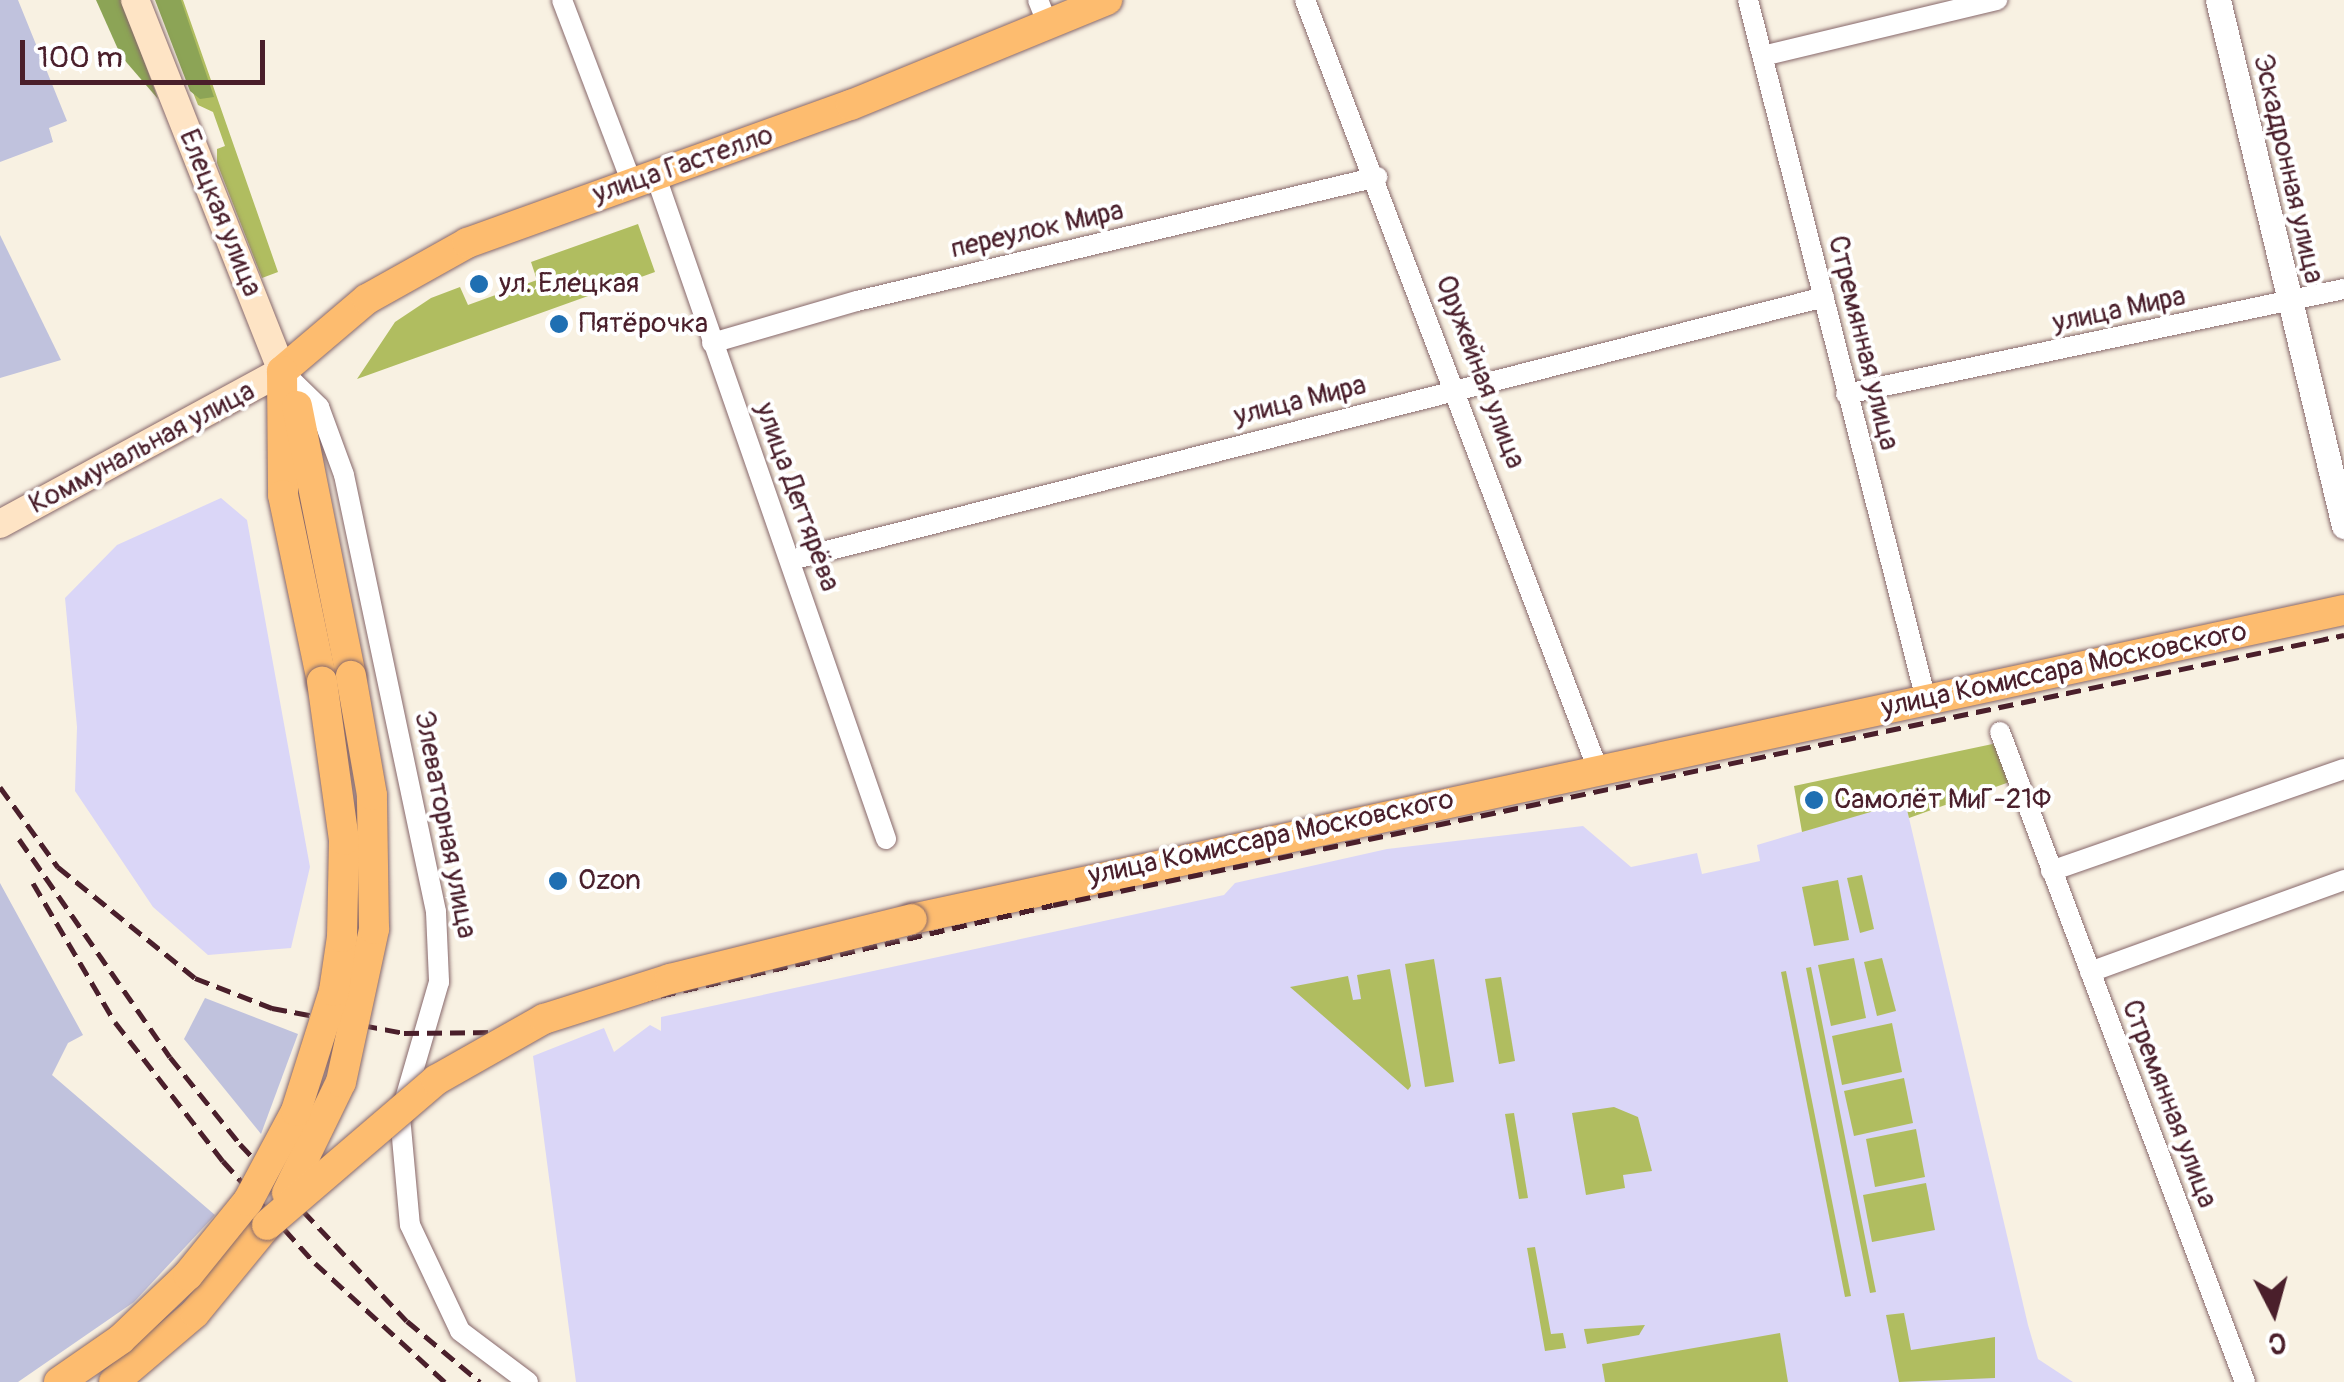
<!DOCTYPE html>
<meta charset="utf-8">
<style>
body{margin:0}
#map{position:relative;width:2344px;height:1382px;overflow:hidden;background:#f8f1e2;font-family:Pangolin,sans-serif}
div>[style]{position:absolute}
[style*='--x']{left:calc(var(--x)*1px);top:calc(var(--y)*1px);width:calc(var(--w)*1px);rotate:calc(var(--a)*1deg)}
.built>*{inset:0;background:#dad6f7}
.industrial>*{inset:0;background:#c0c2dd}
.green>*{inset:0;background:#b0bd60}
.forest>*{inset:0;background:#8ca456}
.roads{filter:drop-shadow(0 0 2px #87686b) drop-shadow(0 0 2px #87686b)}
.minor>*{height:20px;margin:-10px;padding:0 10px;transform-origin:10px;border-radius:10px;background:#fff}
.tertiary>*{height:25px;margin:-12.5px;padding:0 12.5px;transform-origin:12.5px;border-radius:12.5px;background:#fff}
.secondary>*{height:28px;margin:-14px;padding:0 14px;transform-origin:14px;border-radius:14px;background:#fee4c5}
.primary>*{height:30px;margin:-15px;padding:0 15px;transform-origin:15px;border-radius:15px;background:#fdbc6f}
.rail>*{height:5px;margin-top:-2.5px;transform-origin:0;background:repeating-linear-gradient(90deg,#4a1f2b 0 15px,transparent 0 23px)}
.bridges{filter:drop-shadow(0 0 2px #87686b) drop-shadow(0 0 2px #87686b)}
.primary-bridge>*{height:30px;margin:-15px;padding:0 15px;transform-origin:15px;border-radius:15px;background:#fdbc6f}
.dots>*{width:28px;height:28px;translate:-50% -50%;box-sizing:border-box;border:5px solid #fff;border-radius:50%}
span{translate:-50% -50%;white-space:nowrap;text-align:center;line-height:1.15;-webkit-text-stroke:8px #fff;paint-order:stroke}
.street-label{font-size:28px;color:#4a1f2b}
.poi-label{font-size:28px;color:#4a1f2b}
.left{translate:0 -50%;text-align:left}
.north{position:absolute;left:2224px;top:1262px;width:100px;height:100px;-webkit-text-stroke:8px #fff;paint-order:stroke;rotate:174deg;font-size:28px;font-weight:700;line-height:40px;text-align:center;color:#4a1f2b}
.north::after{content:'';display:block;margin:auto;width:35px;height:45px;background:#4a1f2b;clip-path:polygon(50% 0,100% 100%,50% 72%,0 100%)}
.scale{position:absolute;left:20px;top:40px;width:245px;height:45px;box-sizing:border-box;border:5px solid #4a1f2b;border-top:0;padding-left:12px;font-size:30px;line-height:35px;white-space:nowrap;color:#4a1f2b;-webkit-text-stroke:8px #fff;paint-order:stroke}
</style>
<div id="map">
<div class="built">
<i style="clip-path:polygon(221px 498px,247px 520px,310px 867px,291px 948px,208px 955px,153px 907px,75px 791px,77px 727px,65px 598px,117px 545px)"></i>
<i style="clip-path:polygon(1905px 801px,2028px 1325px,2038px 1359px,2073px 1382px,576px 1382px,533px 1056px,604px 1028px,614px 1052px,650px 1025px,661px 1031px,661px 1017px,1224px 895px,1235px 883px,1387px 849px,1583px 826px,1631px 867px,1697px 853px,1702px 874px,1760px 861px,1757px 845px)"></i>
</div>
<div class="industrial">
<i style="clip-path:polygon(0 0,18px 0,67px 121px,49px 128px,53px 142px,0 162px)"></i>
<i style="clip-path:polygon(0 235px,61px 360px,0 378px)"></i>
<i style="clip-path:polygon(0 883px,83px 1035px,68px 1043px,52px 1075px,215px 1215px,134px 1302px,18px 1382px,0 1382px)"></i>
<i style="clip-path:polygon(205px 998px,298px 1034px,261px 1134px,184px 1039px)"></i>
</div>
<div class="green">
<i style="clip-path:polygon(156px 0,183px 0,278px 272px,262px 278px,217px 163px,217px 149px,225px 146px,213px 112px,198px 105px)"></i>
<i style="clip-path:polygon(638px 224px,655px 272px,357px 379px,395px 322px,431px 298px,460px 287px,468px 305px,537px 280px,531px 262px)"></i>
<i style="clip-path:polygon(2002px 742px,2015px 780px,1909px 818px,1905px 802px,1802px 832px,1794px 786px)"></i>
<i style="clip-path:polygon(1862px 875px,1874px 929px,1860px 933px,1847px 878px)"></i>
<i style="clip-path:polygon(1838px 880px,1849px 940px,1814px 946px,1802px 887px)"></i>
<i style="clip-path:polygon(1854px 958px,1866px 1018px,1831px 1026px,1818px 965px)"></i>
<i style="clip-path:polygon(1882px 958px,1896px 1011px,1877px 1016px,1864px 962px)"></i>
<i style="clip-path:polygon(1434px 959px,1454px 1082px,1425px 1087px,1405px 964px)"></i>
<i style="clip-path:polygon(1811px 967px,1876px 1292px,1870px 1293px,1806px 968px)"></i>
<i style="clip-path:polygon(1390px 969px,1411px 1086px,1408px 1090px,1290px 987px,1348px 976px,1353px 1000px,1361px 999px,1357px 975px)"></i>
<i style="clip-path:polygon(1786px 971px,1851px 1296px,1845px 1297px,1781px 972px)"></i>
<i style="clip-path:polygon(1501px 977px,1515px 1061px,1499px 1064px,1485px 979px)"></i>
<i style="clip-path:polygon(1892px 1023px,1902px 1072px,1842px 1085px,1832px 1036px)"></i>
<i style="clip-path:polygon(1904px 1078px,1913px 1123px,1854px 1136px,1844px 1091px)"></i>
<i style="clip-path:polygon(1614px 1107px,1638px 1117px,1652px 1171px,1623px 1175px,1625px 1188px,1586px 1195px,1572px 1113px)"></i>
<i style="clip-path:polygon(1514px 1113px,1528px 1198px,1519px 1199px,1505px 1114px)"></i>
<i style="clip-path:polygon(1916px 1129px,1925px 1177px,1875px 1187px,1866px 1139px)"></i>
<i style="clip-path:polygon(1926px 1183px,1935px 1230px,1872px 1242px,1863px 1195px)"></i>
<i style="clip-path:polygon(1535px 1247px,1551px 1334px,1563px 1333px,1566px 1348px,1545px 1351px,1527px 1248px)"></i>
<i style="clip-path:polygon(1904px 1313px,1911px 1350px,1995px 1337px,1995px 1378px,1899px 1382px,1886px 1315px)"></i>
<i style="clip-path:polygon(1645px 1325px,1639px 1335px,1587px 1344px,1584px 1329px)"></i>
<i style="clip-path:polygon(1780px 1333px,1788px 1382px,1605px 1382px,1602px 1364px)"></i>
</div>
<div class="forest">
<i style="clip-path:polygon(96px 0,122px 0,158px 99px,121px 56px)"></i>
<i style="clip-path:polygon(155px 0,181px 0,214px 97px,200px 99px,190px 91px)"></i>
</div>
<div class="roads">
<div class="minor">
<i style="--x:562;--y:0;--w:196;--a:69.1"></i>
<i style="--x:1038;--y:0;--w:27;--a:68"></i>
<i style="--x:1305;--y:0;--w:821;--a:69.16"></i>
<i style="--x:1748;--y:0;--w:722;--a:75.73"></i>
<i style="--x:1763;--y:56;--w:241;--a:-13.5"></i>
<i style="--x:655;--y:174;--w:704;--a:70.84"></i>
<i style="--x:712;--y:343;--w:151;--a:-16.2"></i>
<i style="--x:857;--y:301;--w:535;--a:-13.41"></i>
<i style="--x:282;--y:371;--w:52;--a:44.2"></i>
<i style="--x:319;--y:407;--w:72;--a:69.8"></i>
<i style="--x:344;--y:475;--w:447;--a:78.1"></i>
<i style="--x:436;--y:912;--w:70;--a:87.5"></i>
<i style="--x:439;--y:982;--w:140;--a:106.2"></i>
<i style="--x:400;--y:1116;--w:109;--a:84.8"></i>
<i style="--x:410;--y:1225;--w:117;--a:64.7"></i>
<i style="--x:460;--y:1331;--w:85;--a:36.9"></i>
<i style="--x:1846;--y:394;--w:509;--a:-11.91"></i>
<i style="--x:791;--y:560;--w:1066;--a:-14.28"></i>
<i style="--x:2000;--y:732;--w:695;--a:69.35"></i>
<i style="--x:2051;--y:871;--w:310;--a:-19.2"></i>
<i style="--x:2090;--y:972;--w:270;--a:-19.9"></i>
</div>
<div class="tertiary">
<i style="--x:2218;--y:0;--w:541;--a:76.53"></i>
</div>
<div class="secondary">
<i style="--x:0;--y:524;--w:321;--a:-28.5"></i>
<i style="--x:282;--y:371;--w:399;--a:-111.6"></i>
</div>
<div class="primary">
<i style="--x:282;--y:371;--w:111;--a:-40.3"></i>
<i style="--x:367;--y:299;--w:115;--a:-29.2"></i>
<i style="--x:467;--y:243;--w:408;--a:-19.8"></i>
<i style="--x:851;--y:105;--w:277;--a:-22.3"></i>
<i style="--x:282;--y:371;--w:124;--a:89.5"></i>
<i style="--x:283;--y:495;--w:191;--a:78.2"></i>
<i style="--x:297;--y:406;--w:275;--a:78.7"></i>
<i style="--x:912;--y:919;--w:1465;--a:-12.18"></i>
<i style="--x:114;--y:1382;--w:106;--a:-40.4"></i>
<i style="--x:195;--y:1313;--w:114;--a:-50.7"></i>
</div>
</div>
<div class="rail">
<i style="--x:0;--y:787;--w:99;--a:54.1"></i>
<i style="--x:58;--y:867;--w:176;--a:39"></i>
<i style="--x:195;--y:978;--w:83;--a:21.3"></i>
<i style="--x:272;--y:1008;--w:134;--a:10.7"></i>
<i style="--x:404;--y:1033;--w:100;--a:-0.6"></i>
<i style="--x:504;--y:1032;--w:563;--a:-13.03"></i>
<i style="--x:1053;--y:905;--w:1319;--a:-11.81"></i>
<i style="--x:19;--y:839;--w:265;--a:55.3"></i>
<i style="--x:170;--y:1057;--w:112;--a:51.2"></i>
<i style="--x:240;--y:1144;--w:243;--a:46.7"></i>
<i style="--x:407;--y:1321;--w:95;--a:39.9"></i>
<i style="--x:33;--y:883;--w:161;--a:59.5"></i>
<i style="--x:115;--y:1022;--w:176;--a:52.2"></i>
<i style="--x:223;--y:1161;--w:137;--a:48"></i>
<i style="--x:315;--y:1263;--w:176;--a:42.5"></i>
</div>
<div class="bridges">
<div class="primary-bridge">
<i style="--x:287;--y:1193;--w:123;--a:-64.1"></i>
<i style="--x:341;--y:1082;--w:157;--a:-77.8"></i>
<i style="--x:374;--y:929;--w:134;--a:-90.9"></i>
<i style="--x:372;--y:795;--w:121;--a:-100"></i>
<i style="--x:267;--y:1225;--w:223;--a:-40.6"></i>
<i style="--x:436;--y:1080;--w:124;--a:-29.5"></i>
<i style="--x:544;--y:1019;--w:132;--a:-17.6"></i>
<i style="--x:670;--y:979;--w:249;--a:-13.9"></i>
<i style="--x:59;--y:1382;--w:75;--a:-34.7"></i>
<i style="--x:121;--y:1339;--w:93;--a:-43.7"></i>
<i style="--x:188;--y:1275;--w:95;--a:-51"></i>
<i style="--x:248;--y:1201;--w:102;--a:-61.9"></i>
<i style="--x:296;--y:1111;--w:126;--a:-72.4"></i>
<i style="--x:334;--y:991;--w:55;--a:-81.6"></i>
<i style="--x:342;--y:937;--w:97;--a:-88.8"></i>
<i style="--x:344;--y:840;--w:160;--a:-97.9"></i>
</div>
</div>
<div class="dots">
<i style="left:479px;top:284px;background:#1f6fb2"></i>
<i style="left:559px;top:324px;background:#1f6fb2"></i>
<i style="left:1814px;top:800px;background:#1f6fb2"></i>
<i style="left:558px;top:881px;background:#1f6fb2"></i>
</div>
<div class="street-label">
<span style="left:683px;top:165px;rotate:-19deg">улица Гастелло</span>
<span style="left:2288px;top:169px;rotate:77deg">Эскадронная улица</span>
<span style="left:220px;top:213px;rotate:68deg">Елецкая улица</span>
<span style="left:1037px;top:230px;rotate:-13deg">переулок Мира</span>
<span style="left:2119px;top:310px;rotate:-12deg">улица Мира</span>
<span style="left:1863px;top:343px;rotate:76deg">Стремянная улица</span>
<span style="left:1480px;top:372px;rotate:69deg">Оружейная улица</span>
<span style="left:1300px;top:401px;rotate:-14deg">улица Мира</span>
<span style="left:142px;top:448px;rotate:-28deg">Коммунальная улица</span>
<span style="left:797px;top:497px;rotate:70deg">улица Дегтярёва</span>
<span style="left:2064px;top:670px;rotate:-12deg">улица Комиссара Московского</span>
<span style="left:445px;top:825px;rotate:79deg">Элеваторная улица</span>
<span style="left:1271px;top:838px;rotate:-12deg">улица Комиссара Московского</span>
<span style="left:2169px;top:1104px;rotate:69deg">Стремянная улица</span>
</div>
<div class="poi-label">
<span class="left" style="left:499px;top:284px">ул. Елецкая</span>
<span class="left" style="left:579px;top:324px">Пятёрочка</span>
<span class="left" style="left:1834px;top:800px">Самолёт МиГ-21Ф</span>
<span class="left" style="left:578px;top:881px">Ozon</span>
</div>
<div class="north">С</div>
<div class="scale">100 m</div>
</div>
